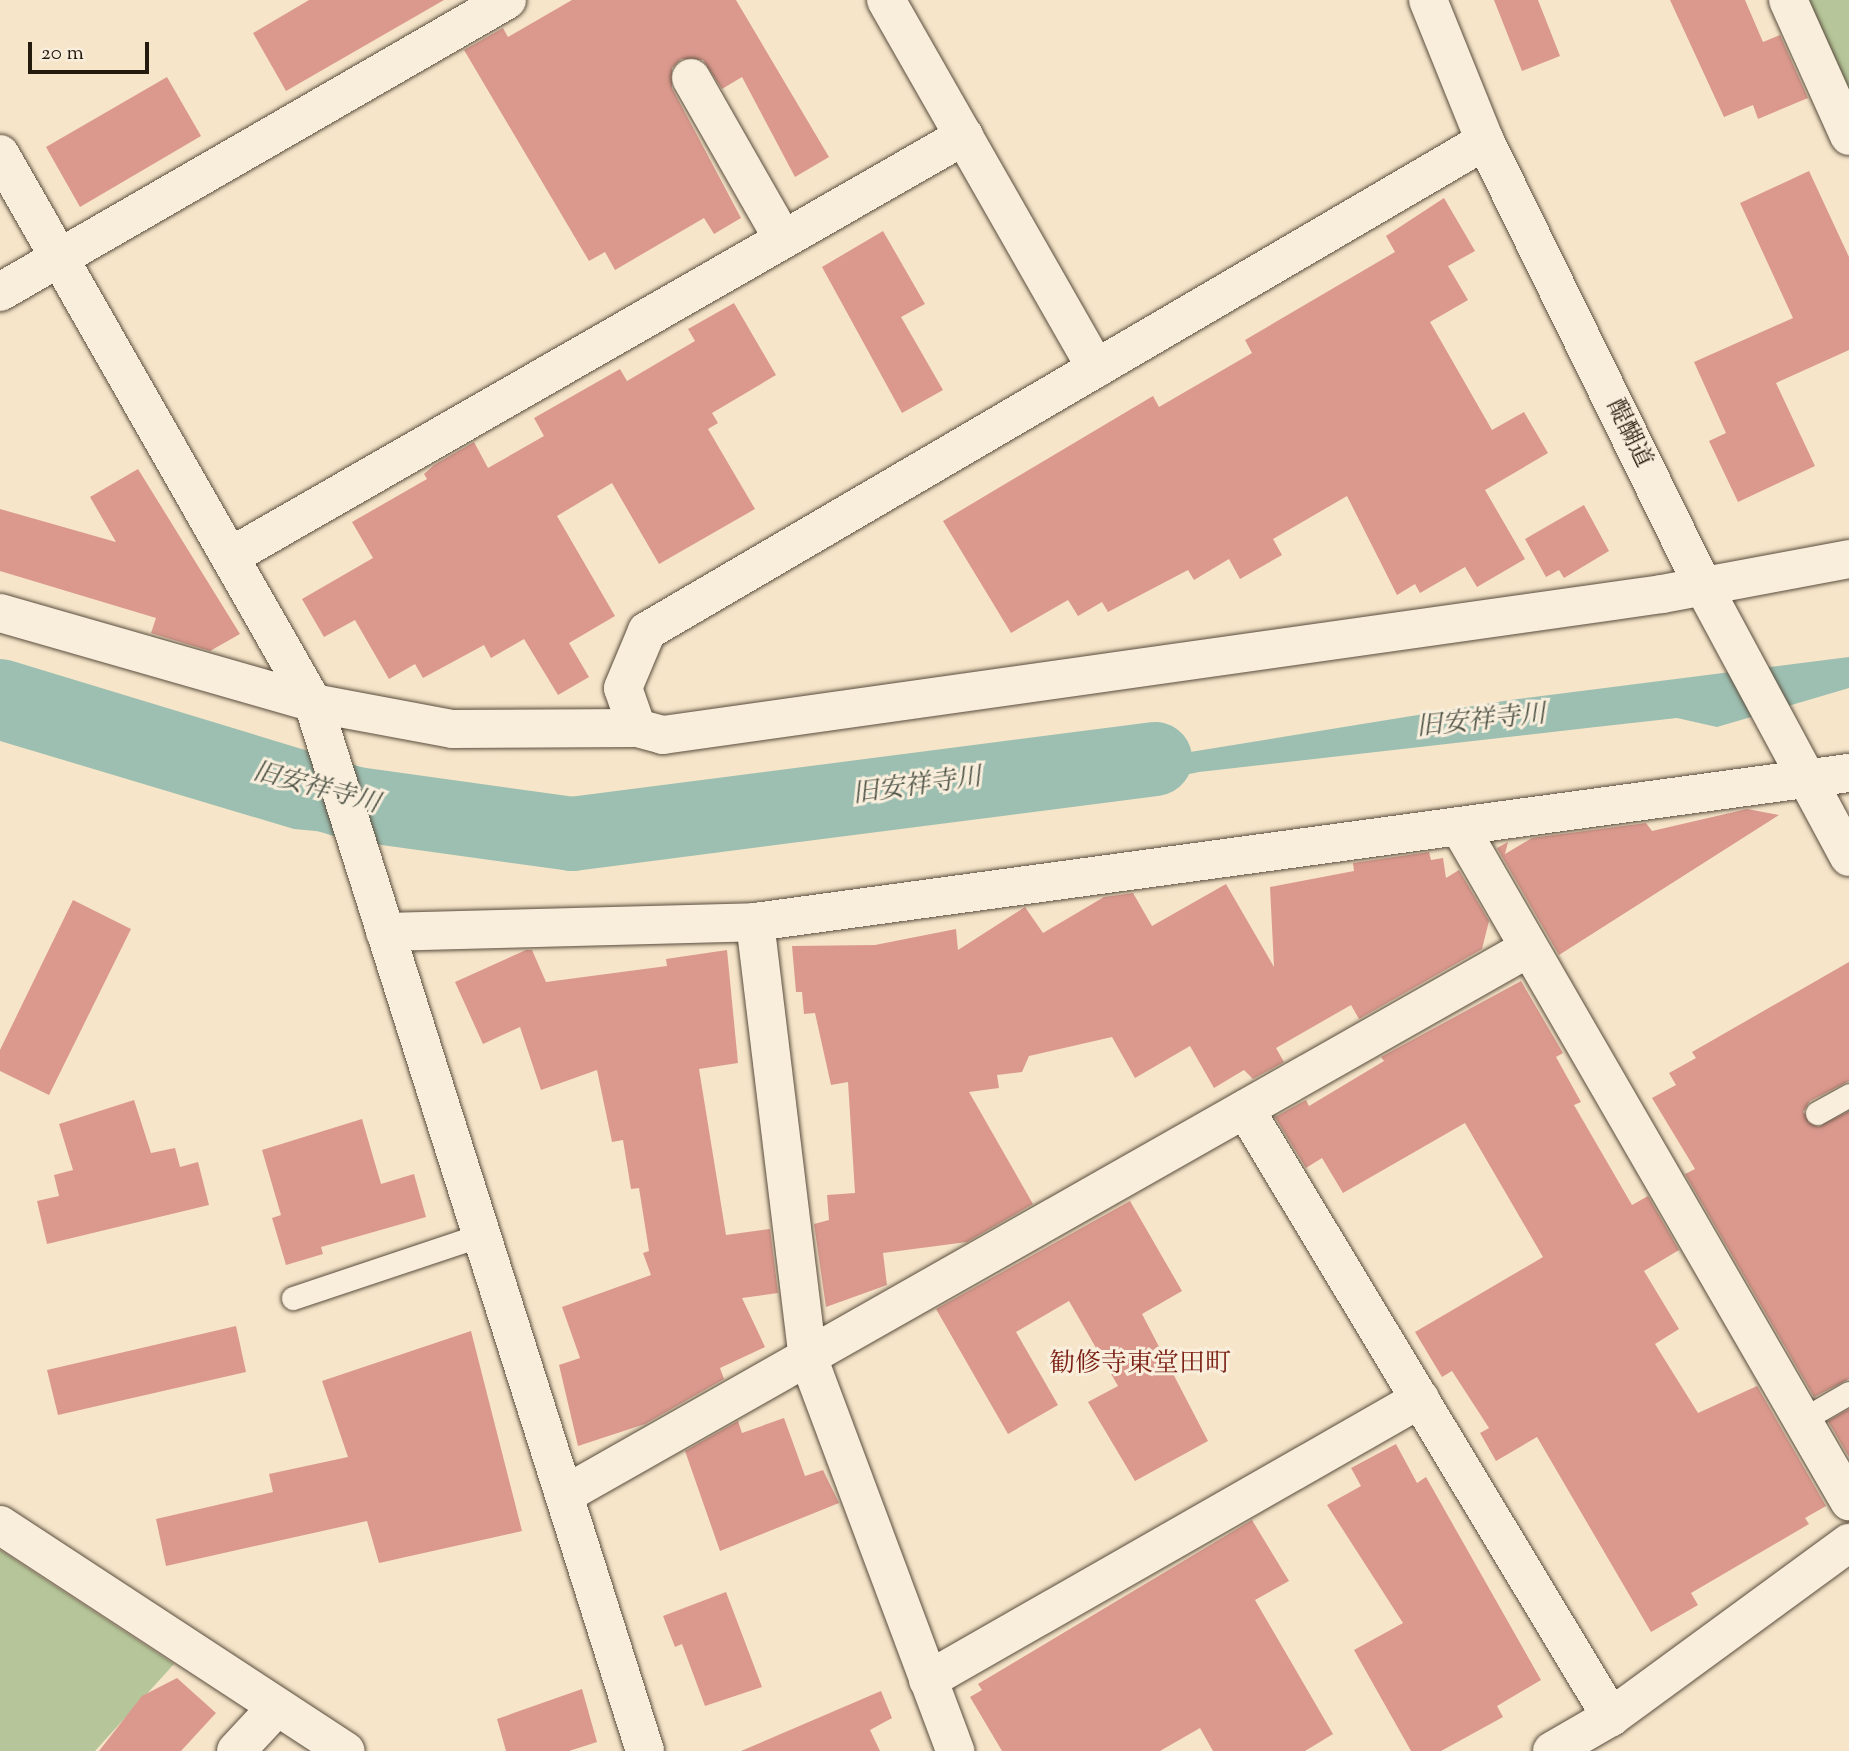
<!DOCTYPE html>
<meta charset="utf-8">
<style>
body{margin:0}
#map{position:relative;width:1849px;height:1751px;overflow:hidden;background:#f6e5c9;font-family:"Sorts Mill Goudy","Noto Serif JP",serif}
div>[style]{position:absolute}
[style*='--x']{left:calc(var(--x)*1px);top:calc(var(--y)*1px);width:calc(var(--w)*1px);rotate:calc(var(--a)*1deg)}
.green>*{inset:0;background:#b7c69a}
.water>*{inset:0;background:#9dbfb1}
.river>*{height:74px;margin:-37px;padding:0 37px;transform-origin:37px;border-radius:37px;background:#9dbfb1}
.building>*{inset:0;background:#db998d}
.roads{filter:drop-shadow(0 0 2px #594d3d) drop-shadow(0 0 2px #594d3d)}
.lane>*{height:23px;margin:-11.5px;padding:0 11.5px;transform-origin:11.5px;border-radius:11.5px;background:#f9eedc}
.street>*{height:38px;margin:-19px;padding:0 19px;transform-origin:19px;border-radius:19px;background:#f9eedc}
.secondary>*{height:38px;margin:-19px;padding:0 19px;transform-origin:19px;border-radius:19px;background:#f9eedc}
span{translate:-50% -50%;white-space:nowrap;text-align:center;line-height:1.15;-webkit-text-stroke:6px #f9eedc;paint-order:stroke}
.street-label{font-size:24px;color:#251a0e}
.water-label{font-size:26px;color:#4f5447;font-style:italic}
.neighbourhood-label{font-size:26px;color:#7a1f14}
.scale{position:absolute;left:28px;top:42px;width:121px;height:32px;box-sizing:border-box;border:4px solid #251a0e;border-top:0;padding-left:9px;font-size:21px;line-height:24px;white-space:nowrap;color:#251a0e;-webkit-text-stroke:5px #f9eedc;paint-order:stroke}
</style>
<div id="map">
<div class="green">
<i style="clip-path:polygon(1789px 0,1849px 0,1849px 130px)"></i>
<i style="clip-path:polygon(0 1550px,174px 1664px,95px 1751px,0 1751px)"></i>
</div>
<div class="water">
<i style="clip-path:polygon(1849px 657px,1849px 688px,1717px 727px,1677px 718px,1587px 728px,1199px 772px,1057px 802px,907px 815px,795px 837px,571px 855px,294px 829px,0 741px,0 712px,190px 770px,397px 818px,523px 820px,628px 835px,728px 827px,1510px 700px)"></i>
</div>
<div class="river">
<i style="--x:0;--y:696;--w:372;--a:16.9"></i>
<i style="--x:356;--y:804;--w:218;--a:7.9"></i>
<i style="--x:572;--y:834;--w:588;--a:-7.33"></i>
</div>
<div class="building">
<i style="clip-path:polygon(309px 0,444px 0,286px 91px,253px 33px)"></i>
<i style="clip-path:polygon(572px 0,736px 0,829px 157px,795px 177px,742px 77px,722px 89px,703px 60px,681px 59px,672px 68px,672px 88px,741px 218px,714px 234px,704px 218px,615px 270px,605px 252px,589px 261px,464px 50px,503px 28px,508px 37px)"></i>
<i style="clip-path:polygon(1494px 0,1538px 0,1560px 56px,1522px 71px)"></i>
<i style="clip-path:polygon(1670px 0,1745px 0,1763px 42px,1780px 35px,1808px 98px,1758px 119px,1753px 105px,1724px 117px)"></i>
<i style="clip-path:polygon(167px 77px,201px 136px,80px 207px,46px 147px)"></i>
<i style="clip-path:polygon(1809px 171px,1849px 257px,1849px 350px,1776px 383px,1815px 466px,1738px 502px,1709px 441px,1726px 433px,1694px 362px,1793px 318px,1740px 203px)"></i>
<i style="clip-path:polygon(1444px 198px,1475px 251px,1448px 266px,1468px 300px,1430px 322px,1492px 430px,1524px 412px,1548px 453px,1485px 490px,1525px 559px,1477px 587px,1465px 567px,1420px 593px,1415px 584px,1397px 595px,1347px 496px,1273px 539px,1282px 555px,1240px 579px,1229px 559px,1194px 580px,1188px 570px,1108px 612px,1102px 602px,1078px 616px,1068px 600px,1011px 633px,943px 521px,1153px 396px,1159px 407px,1252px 353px,1245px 340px,1395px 252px,1386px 236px)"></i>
<i style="clip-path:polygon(883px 231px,925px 304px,901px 317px,943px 390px,902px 413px,822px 267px)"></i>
<i style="clip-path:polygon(734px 303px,776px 375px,712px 413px,718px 423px,708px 429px,755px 509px,659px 564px,612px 483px,557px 516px,615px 616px,569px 643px,589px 677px,558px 695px,524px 639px,491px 658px,484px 645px,423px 678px,415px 664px,389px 679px,355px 620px,324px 637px,302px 599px,373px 558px,352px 522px,427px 479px,424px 474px,434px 465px,474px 442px,488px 468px,544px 436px,534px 418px,620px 369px,627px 381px,695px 341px,688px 329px)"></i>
<i style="clip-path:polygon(138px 469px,240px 634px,210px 651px,151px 633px,156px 618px,0 571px,0 509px,116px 542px,90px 497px)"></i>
<i style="clip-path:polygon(1584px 505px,1609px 551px,1564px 578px,1559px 570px,1546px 577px,1525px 539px)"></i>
<i style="clip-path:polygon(1747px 809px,1779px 815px,1559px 955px,1497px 848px,1508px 842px,1505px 854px,1532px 838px,1646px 823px,1652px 831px)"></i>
<i style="clip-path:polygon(1429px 852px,1431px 860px,1443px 858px,1446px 878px,1459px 870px,1489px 921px,1482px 949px,1359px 1019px,1351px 1005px,1276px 1048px,1284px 1062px,1253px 1079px,1244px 1070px,1214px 1088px,1190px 1046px,1135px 1078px,1112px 1037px,1029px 1056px,1022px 1072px,997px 1075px,999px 1088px,969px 1092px,1033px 1204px,967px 1242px,883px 1253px,887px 1285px,826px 1307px,814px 1224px,829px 1220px,827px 1195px,855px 1193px,848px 1082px,831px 1085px,815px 1013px,804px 1014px,802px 992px,796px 992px,792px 946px,875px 945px,956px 929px,958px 950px,1025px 907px,1043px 933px,1104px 897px,1133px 893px,1152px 926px,1226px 884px,1274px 967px,1270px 887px,1354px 871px,1353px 863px)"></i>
<i style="clip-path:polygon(73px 900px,131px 929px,49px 1095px,0 1071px,0 1050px)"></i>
<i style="clip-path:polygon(526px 950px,532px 950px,546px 982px,667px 966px,666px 959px,727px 950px,738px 1063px,699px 1069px,726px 1235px,770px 1229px,778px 1293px,742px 1298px,765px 1347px,720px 1368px,724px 1379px,645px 1424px,578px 1446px,559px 1365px,580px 1358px,562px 1307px,651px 1275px,643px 1253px,649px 1251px,639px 1188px,631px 1189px,623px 1140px,612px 1142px,597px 1070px,541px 1090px,520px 1027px,483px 1044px,455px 982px)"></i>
<i style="clip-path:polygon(1849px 962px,1849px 1081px,1810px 1101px,1803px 1112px,1818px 1127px,1849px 1111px,1849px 1379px,1814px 1397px,1685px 1174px,1695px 1169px,1652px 1098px,1676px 1085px,1669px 1073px,1696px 1058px,1692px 1052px)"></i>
<i style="clip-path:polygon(1521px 981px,1563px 1053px,1556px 1057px,1581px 1102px,1574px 1105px,1632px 1205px,1648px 1196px,1679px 1250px,1644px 1271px,1679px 1329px,1655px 1344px,1698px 1413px,1757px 1386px,1826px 1506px,1805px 1518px,1809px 1524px,1691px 1593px,1698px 1605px,1651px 1632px,1537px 1437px,1496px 1461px,1480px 1433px,1489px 1428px,1452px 1371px,1442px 1377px,1415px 1332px,1543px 1257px,1465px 1123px,1343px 1193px,1322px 1158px,1306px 1168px,1275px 1117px,1306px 1100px,1309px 1106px,1384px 1061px,1381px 1057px)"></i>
<i style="clip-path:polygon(134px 1100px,151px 1153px,175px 1148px,180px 1167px,198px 1162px,209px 1205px,47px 1244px,37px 1201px,59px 1196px,54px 1175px,73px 1170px,59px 1124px)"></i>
<i style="clip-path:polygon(362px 1119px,381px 1184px,414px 1174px,426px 1217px,321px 1247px,323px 1254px,286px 1265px,272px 1218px,281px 1215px,262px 1150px)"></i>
<i style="clip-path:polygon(1130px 1201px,1182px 1291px,1142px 1314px,1208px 1441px,1135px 1481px,1088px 1402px,1118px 1386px,1069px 1301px,1016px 1332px,1058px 1405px,1008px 1434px,936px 1309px)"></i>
<i style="clip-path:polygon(236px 1326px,246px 1372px,58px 1415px,47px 1370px)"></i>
<i style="clip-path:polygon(471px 1331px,522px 1531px,379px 1563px,367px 1521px,166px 1566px,156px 1519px,273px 1492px,269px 1474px,348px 1457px,322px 1381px)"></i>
<i style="clip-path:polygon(1849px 1409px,1849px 1457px,1828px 1421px)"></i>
<i style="clip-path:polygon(784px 1418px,805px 1476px,823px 1470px,839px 1503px,720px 1551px,685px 1451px,738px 1421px,742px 1433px)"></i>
<i style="clip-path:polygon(1396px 1444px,1417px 1483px,1426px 1477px,1541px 1680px,1497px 1706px,1503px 1717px,1441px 1751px,1411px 1751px,1354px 1650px,1403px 1623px,1327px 1505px,1361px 1486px,1351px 1468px)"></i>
<i style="clip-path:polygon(1252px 1520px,1289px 1581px,1255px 1600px,1333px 1734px,1305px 1751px,1213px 1751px,1200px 1728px,1160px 1751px,1002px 1751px,970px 1697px,982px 1690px,978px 1684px)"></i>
<i style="clip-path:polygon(726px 1592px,762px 1687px,705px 1706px,682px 1644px,675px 1647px,663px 1616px)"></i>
<i style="clip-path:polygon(177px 1678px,216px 1713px,181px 1751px,99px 1751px,142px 1696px)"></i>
<i style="clip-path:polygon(582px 1689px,597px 1742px,569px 1751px,506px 1751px,497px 1719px)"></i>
<i style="clip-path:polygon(881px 1691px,892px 1718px,870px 1730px,880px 1751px,741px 1751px)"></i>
</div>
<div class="roads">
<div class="lane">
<i style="--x:1817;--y:1113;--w:37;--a:-29"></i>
<i style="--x:293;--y:1298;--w:198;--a:-18.5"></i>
<i style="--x:1802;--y:1420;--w:54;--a:-29.9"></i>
</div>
<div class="street">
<i style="--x:886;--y:0;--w:424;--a:60.3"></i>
<i style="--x:1788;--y:0;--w:149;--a:65.8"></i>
<i style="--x:691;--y:78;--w:185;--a:60.3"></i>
<i style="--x:0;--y:154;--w:632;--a:60.31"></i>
<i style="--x:313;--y:703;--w:1099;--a:72.42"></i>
<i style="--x:0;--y:292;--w:585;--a:-29.94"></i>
<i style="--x:231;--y:556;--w:845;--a:-29.81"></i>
<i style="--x:0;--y:613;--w:326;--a:16"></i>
<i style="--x:313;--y:703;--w:141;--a:10.6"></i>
<i style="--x:452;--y:729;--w:185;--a:-0.3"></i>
<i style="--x:637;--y:728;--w:27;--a:15"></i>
<i style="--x:663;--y:735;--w:1009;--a:-8.03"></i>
<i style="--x:1662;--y:594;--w:190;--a:-10.6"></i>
<i style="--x:637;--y:728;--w:42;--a:-109.3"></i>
<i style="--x:623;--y:688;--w:62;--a:-67.2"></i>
<i style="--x:647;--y:631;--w:971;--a:-30.32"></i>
<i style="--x:1459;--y:826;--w:780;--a:59.98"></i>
<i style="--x:755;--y:922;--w:438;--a:83.1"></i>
<i style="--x:808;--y:1357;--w:421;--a:69.5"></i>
<i style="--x:385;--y:932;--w:370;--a:-1.5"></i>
<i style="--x:755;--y:922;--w:1104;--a:-7.76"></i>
<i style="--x:1245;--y:1109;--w:710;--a:58.95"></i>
<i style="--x:564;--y:1495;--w:1109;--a:-29.55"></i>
<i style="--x:0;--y:1525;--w:413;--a:33.2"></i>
<i style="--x:928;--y:1680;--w:567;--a:-29.73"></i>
<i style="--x:236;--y:1751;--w:57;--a:-47.1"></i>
</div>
<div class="secondary">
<i style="--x:1428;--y:0;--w:152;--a:68"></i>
<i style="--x:1485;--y:141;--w:493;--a:63.9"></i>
<i style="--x:1702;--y:584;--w:310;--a:61.7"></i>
<i style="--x:1552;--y:1751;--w:68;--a:-30"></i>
<i style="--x:1611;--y:1717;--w:295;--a:-36.2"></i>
</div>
</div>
<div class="street-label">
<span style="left:1628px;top:434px;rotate:64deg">醍醐道</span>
</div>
<div class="water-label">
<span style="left:1481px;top:722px;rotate:-6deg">旧安祥寺川</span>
<span style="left:917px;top:787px;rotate:-8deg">旧安祥寺川</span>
<span style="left:316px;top:789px;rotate:15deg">旧安祥寺川</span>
</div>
<div class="neighbourhood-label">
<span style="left:1140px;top:1365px">勧修寺東堂田町</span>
</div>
<div class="scale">20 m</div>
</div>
